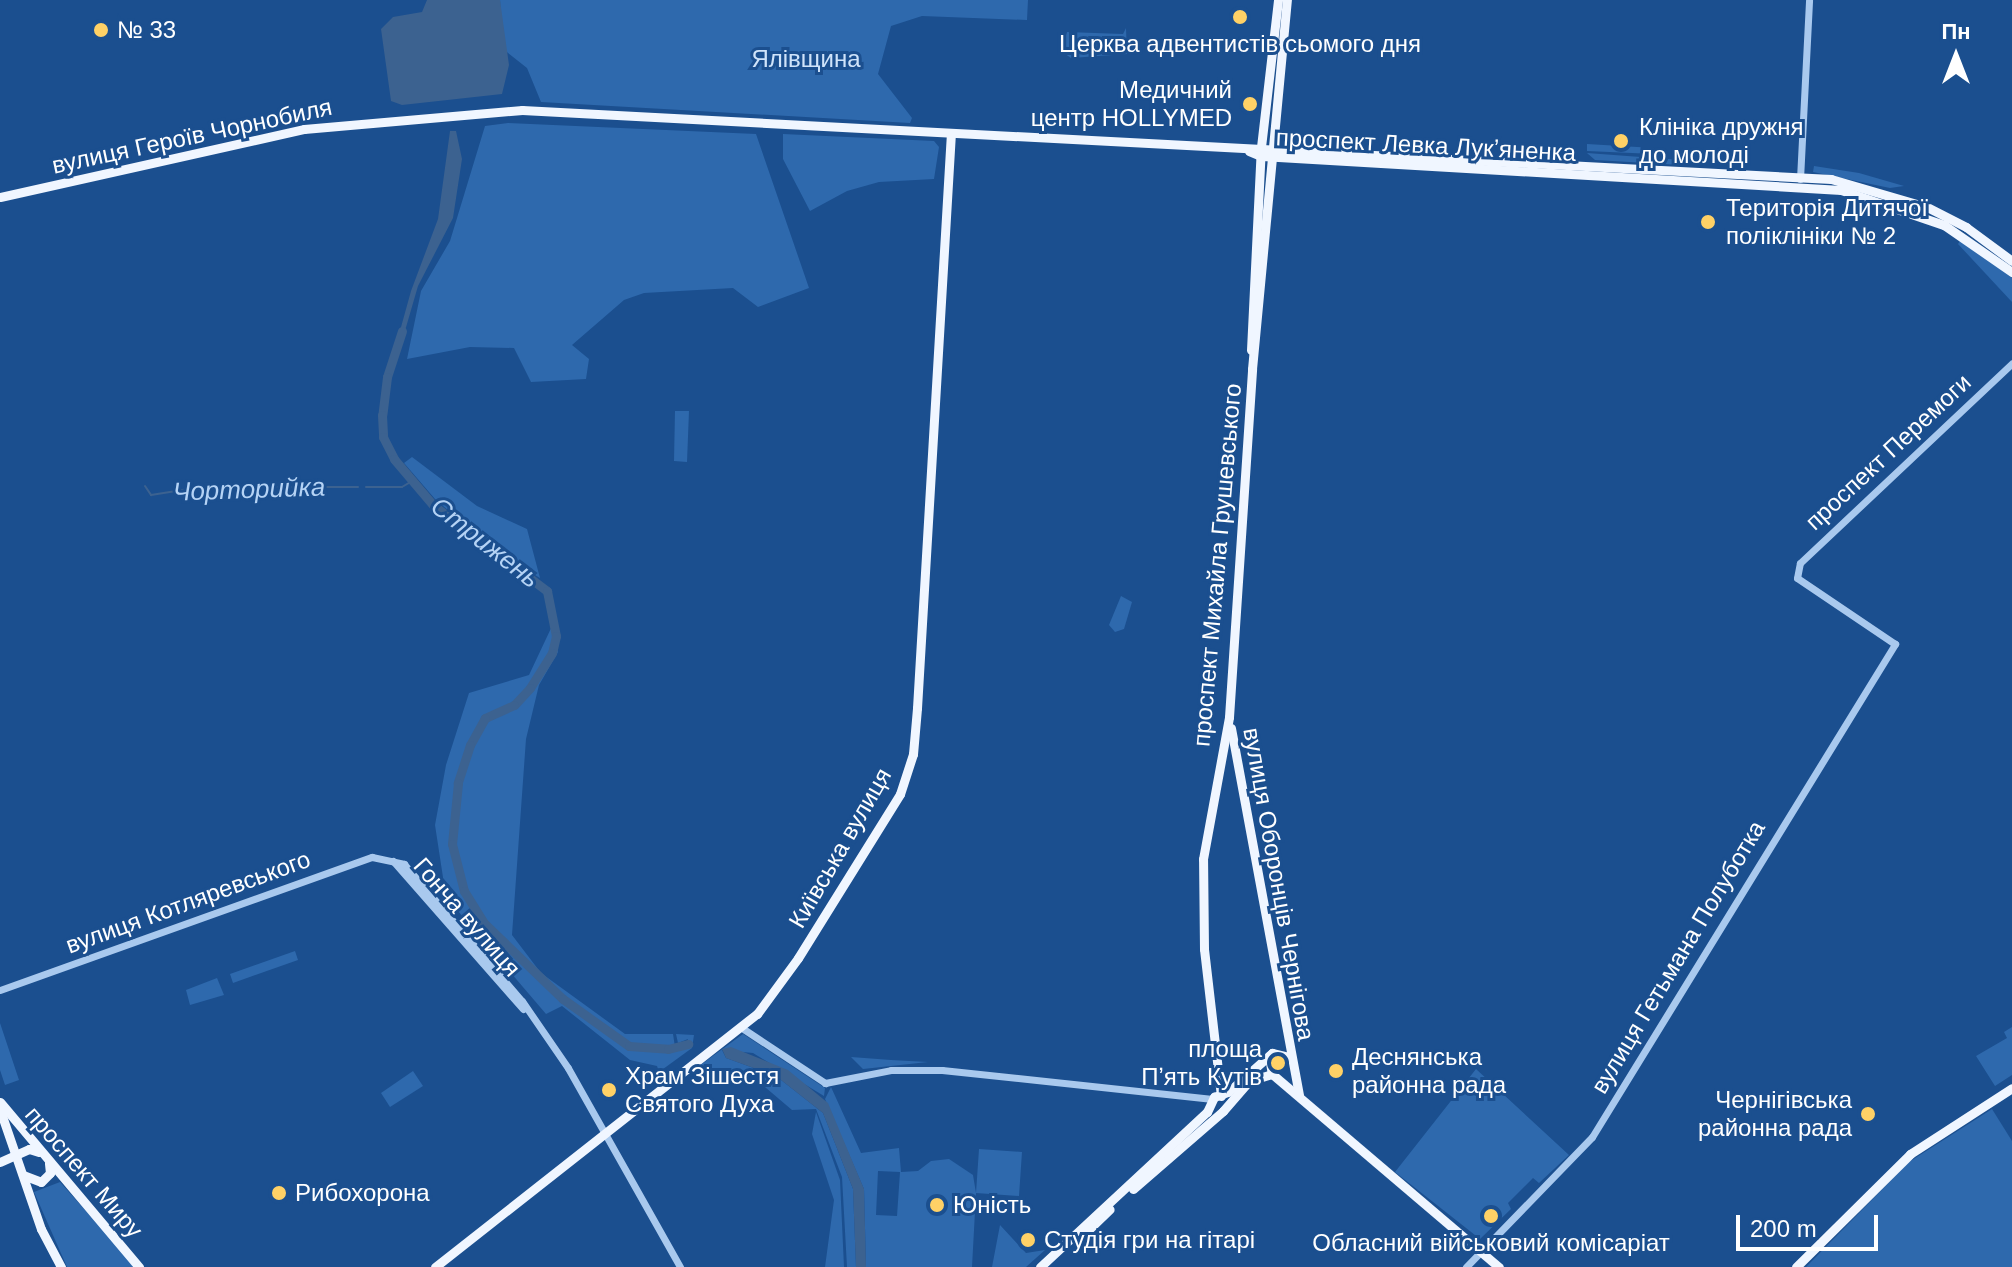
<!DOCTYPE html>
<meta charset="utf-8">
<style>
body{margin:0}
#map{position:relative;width:2012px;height:1267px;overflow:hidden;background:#1b4f8f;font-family:Arial,sans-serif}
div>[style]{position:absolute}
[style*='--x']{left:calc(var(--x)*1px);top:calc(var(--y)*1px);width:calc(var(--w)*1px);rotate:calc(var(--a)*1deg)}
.green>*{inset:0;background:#2e69ad}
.water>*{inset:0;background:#3c6290}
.stream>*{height:2px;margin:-1px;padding:0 1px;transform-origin:1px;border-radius:1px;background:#3c6290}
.river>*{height:9px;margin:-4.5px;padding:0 4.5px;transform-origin:4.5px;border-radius:4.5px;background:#3c6290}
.minor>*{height:7px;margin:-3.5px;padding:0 3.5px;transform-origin:3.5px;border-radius:3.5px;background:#a9c9ee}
.major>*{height:9px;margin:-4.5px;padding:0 4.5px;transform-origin:4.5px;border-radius:4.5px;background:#f0f6ff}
.dots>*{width:22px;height:22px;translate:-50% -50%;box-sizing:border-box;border:4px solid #1b4f8f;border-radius:50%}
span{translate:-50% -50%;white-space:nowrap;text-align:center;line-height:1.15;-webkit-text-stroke:6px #1b4f8f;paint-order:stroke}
.poi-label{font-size:24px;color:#fff}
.left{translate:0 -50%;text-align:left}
.right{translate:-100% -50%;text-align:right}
.park-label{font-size:24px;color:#cfe3fa}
.street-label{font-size:24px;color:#fff}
.water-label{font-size:26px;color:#b5d3f5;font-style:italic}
.north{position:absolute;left:1916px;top:16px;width:80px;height:80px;-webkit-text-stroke:6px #1b4f8f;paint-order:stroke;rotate:0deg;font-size:22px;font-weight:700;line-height:32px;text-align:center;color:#fff}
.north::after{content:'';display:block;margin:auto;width:28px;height:36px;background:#fff;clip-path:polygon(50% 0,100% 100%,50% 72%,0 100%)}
.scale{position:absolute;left:1736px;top:1215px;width:142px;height:36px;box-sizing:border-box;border:4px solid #fff;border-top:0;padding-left:10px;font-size:24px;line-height:28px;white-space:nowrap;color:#fff;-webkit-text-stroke:6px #1b4f8f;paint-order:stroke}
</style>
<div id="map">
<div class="green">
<i style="clip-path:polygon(500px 0,1028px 0,1027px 20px,922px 16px,891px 26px,878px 74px,912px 118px,910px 123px,541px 102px,527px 68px,503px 49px)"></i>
<i style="clip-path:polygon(1126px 28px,1127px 54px,1071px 58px,1061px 51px,1067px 32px,1123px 34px)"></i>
<i style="clip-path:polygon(508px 123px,756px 134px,809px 288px,758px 307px,733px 288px,644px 293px,624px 300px,572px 345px,589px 359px,586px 379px,531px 382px,514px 348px,470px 347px,407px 359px,421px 291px,450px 241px,485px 126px)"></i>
<i style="clip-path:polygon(783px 134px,934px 141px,939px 147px,934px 179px,879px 182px,847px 191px,810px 211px,783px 159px)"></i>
<i style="clip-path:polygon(1587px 144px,1654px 148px,1654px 154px,1587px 151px)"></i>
<i style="clip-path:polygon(1587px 153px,1681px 160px,1681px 165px,1595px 160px)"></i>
<i style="clip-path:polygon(1814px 166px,1859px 173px,1904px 186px,1890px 188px,1813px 172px)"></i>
<i style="clip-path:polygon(1961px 239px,2012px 278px,2012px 302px,1958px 244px)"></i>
<i style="clip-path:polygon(675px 411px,689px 411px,687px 462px,674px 461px)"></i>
<i style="clip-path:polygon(412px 457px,477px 506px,527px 529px,540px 578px,495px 551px,435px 499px,404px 463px)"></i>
<i style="clip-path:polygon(1121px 596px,1132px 602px,1124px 629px,1115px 632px,1109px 625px)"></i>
<i style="clip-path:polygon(553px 624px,558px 652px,539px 685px,526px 739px,512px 935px,541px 973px,625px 1034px,673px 1034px,675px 1047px,685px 1049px,688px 1039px,678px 1043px,676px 1034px,694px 1035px,692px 1048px,659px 1072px,657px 1066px,630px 1060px,562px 1006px,546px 1014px,446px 897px,435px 825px,446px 765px,469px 693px,529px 675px)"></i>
<i style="clip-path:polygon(295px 951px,298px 960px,233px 983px,230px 974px)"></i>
<i style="clip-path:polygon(217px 978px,224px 995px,190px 1005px,186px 990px)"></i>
<i style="clip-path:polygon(0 1023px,19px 1080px,5px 1085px,0 1070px)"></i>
<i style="clip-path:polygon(2012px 1027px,2012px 1075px,1995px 1086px,1976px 1056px,2007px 1038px,2004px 1032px)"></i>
<i style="clip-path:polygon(743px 1034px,825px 1088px,824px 1096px,753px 1053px,722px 1050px,726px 1058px,776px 1076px,823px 1113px,853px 1189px,856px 1267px,847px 1267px,842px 1177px,816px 1109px,792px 1110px,752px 1076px,695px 1069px)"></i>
<i style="clip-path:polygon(851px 1057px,891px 1060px,928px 1062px,863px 1069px)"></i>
<i style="clip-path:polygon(1476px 1069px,1569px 1155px,1539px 1183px,1533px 1178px,1508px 1203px,1511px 1209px,1480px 1239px,1395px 1172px)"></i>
<i style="clip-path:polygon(413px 1071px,423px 1086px,390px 1107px,381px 1093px)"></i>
<i style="clip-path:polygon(evenodd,831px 1087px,861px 1153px,899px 1148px,901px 1172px,918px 1171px,931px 1161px,949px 1159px,973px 1175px,976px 1193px,979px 1149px,1022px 1152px,1019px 1196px,976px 1193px,972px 1267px,866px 1267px,864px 1189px,825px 1099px,831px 1087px,878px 1171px,900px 1172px,897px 1216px,876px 1215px,878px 1171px)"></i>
<i style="clip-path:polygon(1992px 1109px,2012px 1141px,2012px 1267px,1806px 1267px,1909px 1162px)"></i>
<i style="clip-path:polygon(816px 1112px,840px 1180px,844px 1267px,825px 1267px,834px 1200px,812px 1134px)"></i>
<i style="clip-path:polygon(60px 1182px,136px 1267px,67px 1267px,34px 1192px)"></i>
<i style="clip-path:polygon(1000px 1225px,1026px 1253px,1045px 1250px,1026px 1267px,992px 1267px)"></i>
</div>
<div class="water">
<i style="clip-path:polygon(427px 0,500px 0,509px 65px,502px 94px,402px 105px,391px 101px,381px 29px,393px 17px,422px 12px)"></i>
<i style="clip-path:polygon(450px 131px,456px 131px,462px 159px,453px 218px,418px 286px,400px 348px,398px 338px,411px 291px,438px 219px)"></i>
<i style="clip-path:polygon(731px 1047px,788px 1070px,828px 1103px,864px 1189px,866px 1267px,856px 1267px,853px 1189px,823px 1113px,776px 1076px,726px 1058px,722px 1049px)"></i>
</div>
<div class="stream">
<i style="--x:145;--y:486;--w:11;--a:56"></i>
<i style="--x:151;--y:495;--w:51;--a:-9.1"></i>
<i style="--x:201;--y:487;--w:157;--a:0"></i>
<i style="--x:366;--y:487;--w:36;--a:0"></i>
<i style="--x:402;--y:487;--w:12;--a:-31"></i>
</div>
<div class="river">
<i style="--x:402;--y:331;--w:48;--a:108.1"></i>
<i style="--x:387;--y:377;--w:38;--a:97"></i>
<i style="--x:382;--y:415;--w:22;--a:87"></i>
<i style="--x:383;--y:437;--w:25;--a:63"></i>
<i style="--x:394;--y:459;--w:60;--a:49.7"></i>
<i style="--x:433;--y:505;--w:143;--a:37"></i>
<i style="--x:547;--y:591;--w:46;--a:78.7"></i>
<i style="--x:556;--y:636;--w:17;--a:103"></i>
<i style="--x:552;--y:653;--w:41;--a:122.2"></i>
<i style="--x:530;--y:688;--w:23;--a:133"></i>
<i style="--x:514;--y:705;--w:32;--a:156"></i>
<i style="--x:485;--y:718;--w:31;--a:119"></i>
<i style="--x:470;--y:745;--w:40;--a:108"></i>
<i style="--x:458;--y:783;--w:61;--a:95.6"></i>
<i style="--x:452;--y:844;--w:49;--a:75.7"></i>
<i style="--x:464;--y:891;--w:39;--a:58"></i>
<i style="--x:485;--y:924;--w:108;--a:43.9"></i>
<i style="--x:563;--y:999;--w:81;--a:35.5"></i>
<i style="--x:629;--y:1046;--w:39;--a:4"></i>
<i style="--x:668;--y:1049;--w:21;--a:-14"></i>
</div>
<div class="minor">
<i style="--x:1800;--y:179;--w:179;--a:-87.1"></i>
<i style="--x:393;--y:861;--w:197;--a:48.7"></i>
<i style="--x:0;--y:990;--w:395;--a:-19.7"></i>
<i style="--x:372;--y:857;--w:33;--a:12"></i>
<i style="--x:404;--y:864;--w:181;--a:49.3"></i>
<i style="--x:522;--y:1001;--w:81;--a:55.5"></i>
<i style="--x:568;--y:1068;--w:228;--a:60.6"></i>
<i style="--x:742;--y:1028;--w:100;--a:33.5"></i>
<i style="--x:825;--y:1083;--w:67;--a:-11.1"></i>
<i style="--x:891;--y:1070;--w:51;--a:0"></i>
<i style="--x:942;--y:1070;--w:272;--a:6.1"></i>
<i style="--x:1466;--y:1267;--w:181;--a:-45.9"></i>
<i style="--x:1592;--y:1137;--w:579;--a:-58.42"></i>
<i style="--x:1895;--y:644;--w:118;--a:-146"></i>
<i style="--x:1797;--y:578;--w:15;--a:-79"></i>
<i style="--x:1800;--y:563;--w:291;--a:-43.3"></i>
</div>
<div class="major">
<i style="--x:1249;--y:151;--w:13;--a:23"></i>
<i style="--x:1261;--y:156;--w:581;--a:3.35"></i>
<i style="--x:1841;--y:190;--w:109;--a:18.8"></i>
<i style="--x:1944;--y:225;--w:83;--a:34.7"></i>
<i style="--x:0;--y:197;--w:312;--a:-12.6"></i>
<i style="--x:304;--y:129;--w:219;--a:-5"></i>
<i style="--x:522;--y:110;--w:1311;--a:3.02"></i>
<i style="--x:1831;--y:179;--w:100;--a:16.3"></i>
<i style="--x:1927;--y:207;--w:44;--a:27.1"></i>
<i style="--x:1966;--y:227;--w:57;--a:36.5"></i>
<i style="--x:1251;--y:350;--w:203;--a:-87.2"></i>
<i style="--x:1261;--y:147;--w:148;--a:-83.4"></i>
<i style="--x:1231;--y:728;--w:373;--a:79.5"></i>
<i style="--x:1269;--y:1056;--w:18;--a:81"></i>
<i style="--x:1272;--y:1074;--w:298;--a:40.4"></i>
<i style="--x:1221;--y:1096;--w:148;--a:-96.6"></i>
<i style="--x:1204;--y:949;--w:90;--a:-90.6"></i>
<i style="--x:1203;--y:859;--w:144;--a:-79.6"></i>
<i style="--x:1229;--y:717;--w:349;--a:-86.2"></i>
<i style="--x:1252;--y:369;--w:371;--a:-84.6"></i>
<i style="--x:0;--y:1102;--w:216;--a:49.9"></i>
<i style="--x:0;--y:1110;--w:126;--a:71"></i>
<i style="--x:41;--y:1229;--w:43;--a:62.2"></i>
<i style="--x:0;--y:1162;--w:32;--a:-24"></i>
<i style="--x:29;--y:1149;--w:10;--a:17"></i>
<i style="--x:23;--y:1175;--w:19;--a:21"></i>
<i style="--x:41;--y:1182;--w:13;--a:-45"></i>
<i style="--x:50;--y:1173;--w:10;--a:-96"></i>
<i style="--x:1133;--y:1189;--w:119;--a:-40.9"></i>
<i style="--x:1223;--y:1111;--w:40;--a:-49"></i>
<i style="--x:1249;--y:1081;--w:24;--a:-17"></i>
<i style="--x:1083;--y:1235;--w:37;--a:-44"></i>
<i style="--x:435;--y:1267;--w:410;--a:-38.2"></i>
<i style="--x:757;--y:1014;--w:69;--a:-53.8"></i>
<i style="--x:798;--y:958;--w:193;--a:-58.1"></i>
<i style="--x:900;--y:794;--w:42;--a:-72"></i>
<i style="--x:913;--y:754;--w:46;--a:-85"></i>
<i style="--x:917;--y:708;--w:576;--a:-86.62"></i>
<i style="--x:1040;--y:1267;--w:228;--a:-42.9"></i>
<i style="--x:1207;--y:1112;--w:17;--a:-65"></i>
<i style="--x:1214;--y:1097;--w:15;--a:-20"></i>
<i style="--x:1228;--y:1092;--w:59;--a:-41.6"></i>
<i style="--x:1272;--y:1053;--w:17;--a:13"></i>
<i style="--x:1796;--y:1267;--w:161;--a:-44.7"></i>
<i style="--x:1910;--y:1154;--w:121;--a:-32.9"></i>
</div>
<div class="dots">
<i style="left:1240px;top:17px;background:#ffd166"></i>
<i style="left:101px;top:30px;background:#ffd166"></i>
<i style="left:1250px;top:104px;background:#ffd166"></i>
<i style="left:1621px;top:141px;background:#ffd166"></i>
<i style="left:1708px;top:222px;background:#ffd166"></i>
<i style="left:1278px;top:1063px;background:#ffd166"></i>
<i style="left:1336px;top:1071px;background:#ffd166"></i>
<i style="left:609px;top:1090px;background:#ffd166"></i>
<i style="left:1868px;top:1114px;background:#ffd166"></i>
<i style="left:279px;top:1193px;background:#ffd166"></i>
<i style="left:937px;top:1205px;background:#ffd166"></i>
<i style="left:1491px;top:1216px;background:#ffd166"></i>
<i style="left:1028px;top:1240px;background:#ffd166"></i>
</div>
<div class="poi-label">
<span class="left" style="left:117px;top:30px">№ 33</span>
<span style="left:1240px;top:44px">Церква адвентистів сьомого дня</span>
<span class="right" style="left:1232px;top:104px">Медичний<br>центр HOLLYMED</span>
<span class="left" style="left:1639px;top:141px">Клініка дружня<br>до молоді</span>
<span class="left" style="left:1726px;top:222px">Територія Дитячої<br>поліклініки № 2</span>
<span class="right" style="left:1262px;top:1063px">площа<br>Пʼять Кутів</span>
<span class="left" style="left:1352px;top:1071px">Деснянська<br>районна рада</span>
<span class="left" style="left:625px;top:1090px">Храм Зішестя<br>Святого Духа</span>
<span class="right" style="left:1852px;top:1114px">Чернігівська<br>районна рада</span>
<span class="left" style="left:295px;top:1193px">Рибохорона</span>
<span class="left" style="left:953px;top:1205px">Юність</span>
<span class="left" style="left:1044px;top:1240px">Студія гри на гітарі</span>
<span style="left:1491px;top:1243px">Обласний військовий комісаріат</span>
</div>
<div class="park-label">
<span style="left:806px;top:59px">Ялівщина</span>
</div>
<div class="street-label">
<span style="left:192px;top:136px;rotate:-12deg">вулиця Героїв Чорнобиля</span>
<span style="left:1426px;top:145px;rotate:3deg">проспект Левка Лукʼяненка</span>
<span style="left:1888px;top:452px;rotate:-43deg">проспект Перемоги</span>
<span style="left:1217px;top:565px;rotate:-85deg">проспект Михайла Грушевського</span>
<span style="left:840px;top:848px;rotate:-60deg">Київська вулиця</span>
<span style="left:1279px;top:884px;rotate:80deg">вулиця Оборонців Чернігова</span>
<span style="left:188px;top:902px;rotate:-20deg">вулиця Котляревського</span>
<span style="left:467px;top:917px;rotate:49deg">Гонча вулиця</span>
<span style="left:1678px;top:957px;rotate:-59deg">вулиця Гетьмана Полуботка</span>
<span style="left:84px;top:1172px;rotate:49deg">проспект Миру</span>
</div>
<div class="water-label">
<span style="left:249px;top:490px;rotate:-2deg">Чорторийка</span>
<span style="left:485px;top:543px;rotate:38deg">Стрижень</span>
</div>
<div class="north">Пн</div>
<div class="scale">200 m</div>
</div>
